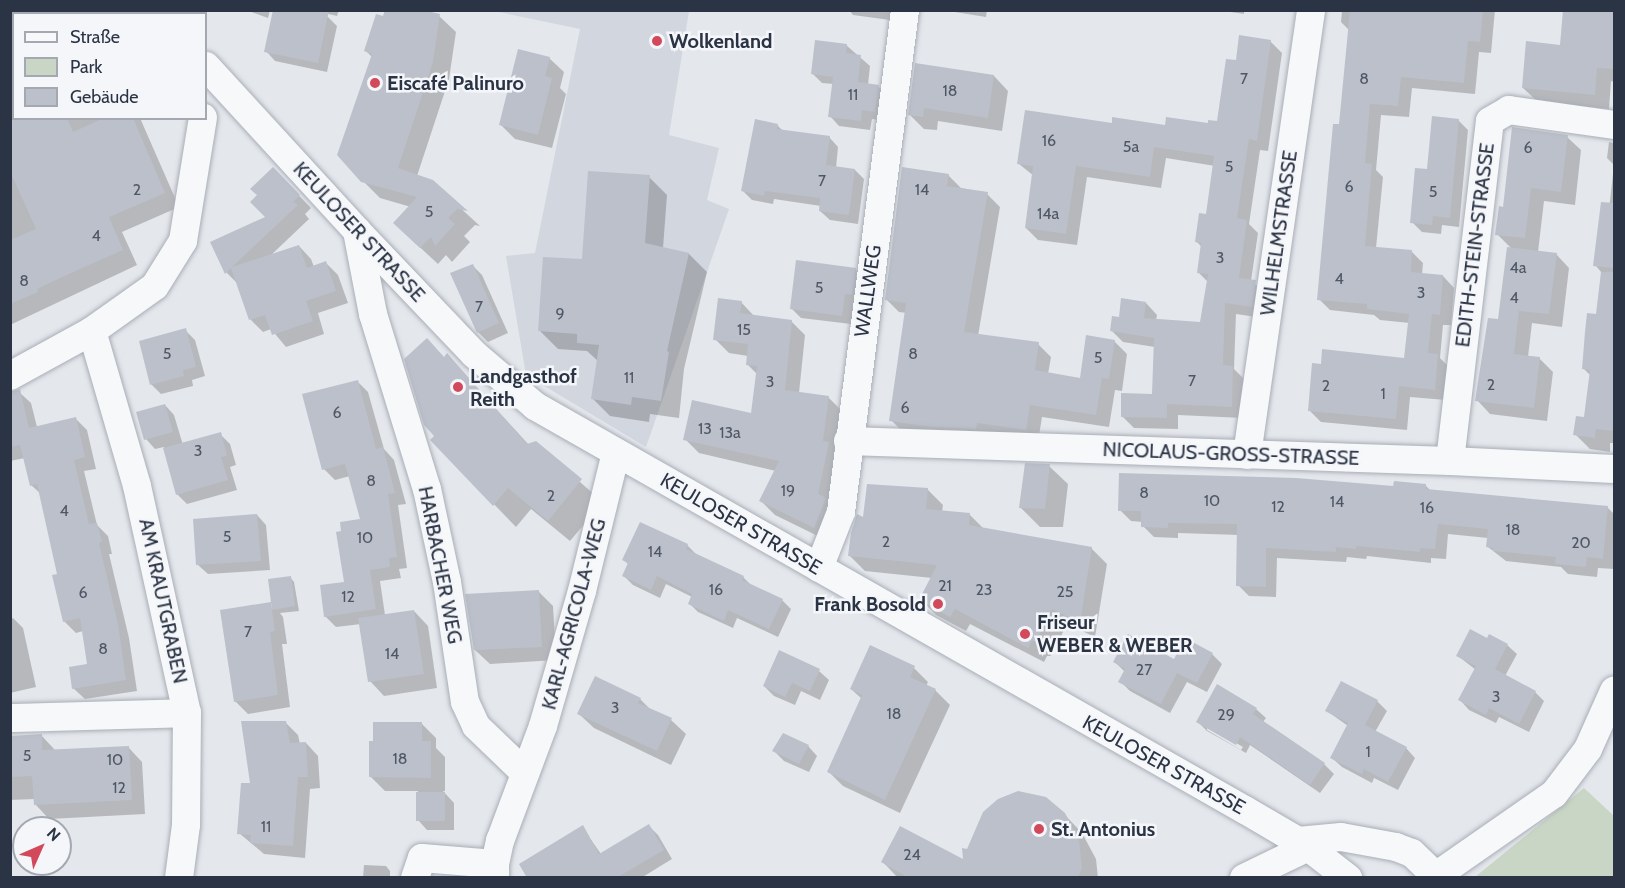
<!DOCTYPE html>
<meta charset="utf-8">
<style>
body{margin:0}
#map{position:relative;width:1625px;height:888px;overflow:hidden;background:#e4e7ec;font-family:Cabin,sans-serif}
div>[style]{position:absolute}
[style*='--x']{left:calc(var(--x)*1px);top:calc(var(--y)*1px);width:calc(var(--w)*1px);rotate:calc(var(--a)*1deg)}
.built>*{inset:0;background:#d2d6de}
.green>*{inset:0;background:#c9d6c5}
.shadow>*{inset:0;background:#0003}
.building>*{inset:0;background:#bbc0ca}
.roads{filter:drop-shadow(0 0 2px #a9aeb7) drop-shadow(0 0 2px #a9aeb7)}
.minor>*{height:28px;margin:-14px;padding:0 14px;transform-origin:14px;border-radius:14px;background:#f7f8fa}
.dots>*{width:16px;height:16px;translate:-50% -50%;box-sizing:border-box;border:3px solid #f4f6f9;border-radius:50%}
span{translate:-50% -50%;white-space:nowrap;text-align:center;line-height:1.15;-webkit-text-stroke:5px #f4f6f9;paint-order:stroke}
.number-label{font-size:16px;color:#4f5766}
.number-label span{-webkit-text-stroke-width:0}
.poi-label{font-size:20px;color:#2b3445;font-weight:700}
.left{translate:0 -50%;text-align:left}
.right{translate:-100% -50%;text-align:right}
.street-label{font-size:20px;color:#2b3445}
.frame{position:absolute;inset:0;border:12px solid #2b3445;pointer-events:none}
.legend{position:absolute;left:12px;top:12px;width:195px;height:108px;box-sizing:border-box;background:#f4f6f9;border:2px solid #a4a8b1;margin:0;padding:8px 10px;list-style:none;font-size:18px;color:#2b3445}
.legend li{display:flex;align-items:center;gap:12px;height:30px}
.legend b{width:30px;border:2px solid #a4a8b1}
.north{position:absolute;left:12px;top:816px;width:60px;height:60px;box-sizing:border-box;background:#f4f6f9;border:2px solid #a4a8b1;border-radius:50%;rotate:45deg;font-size:16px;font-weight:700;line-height:24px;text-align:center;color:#2b3445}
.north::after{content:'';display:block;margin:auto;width:21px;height:27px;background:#d1495b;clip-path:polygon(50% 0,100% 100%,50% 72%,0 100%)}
</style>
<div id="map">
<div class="built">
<i style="clip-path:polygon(494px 11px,689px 11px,669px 135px,719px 148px,707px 200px,729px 209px,646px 447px,526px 375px,506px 256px,535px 253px,580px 29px)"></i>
</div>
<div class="green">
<i style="clip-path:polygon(1584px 788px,1614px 816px,1614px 877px,1475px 877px)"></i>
</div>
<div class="shadow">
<i style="clip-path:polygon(41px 10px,106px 10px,109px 14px,43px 14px)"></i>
<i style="clip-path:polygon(246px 10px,270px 10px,268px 18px)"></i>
<i style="clip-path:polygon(318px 10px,339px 10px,337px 16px,324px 13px,337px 26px,327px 72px,275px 61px,266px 51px)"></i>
<i style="clip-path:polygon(849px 10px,891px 10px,890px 20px,853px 15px)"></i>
<i style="clip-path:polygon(942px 10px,987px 10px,986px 17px)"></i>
<i style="clip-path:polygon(1217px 10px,1244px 10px,1244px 14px)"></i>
<i style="clip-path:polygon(1342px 10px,1495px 10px,1491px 53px,1479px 52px,1475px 94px,1412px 88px,1409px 117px,1381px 115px,1376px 170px,1383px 177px,1376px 248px,1412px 252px,1423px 263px,1422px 275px,1443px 276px,1454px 288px,1451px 325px,1443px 325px,1440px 358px,1449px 367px,1446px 400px,1410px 397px,1407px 430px,1321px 422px,1309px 410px,1322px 365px,1406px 360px,1410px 323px,1380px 320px,1374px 315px,1330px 310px,1319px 299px,1341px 126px,1350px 31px,1341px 22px)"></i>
<i style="clip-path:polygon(1597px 10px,1614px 12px,1614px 82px,1611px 81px,1609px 109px,1538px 102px,1523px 88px)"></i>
<i style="clip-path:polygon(439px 16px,456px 32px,449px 79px,417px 176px,432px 182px,480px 226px,475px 225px,464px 236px,470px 242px,452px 262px,446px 255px,438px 264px,412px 240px,411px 207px,380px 198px,363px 181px,372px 57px,366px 51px)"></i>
<i style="clip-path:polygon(10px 26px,14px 33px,14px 118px,140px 118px,179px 207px,122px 232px,137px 265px,10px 325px)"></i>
<i style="clip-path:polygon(1270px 41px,1282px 53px,1268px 151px,1260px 150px,1249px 224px,1258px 233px,1251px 281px,1266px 293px,1263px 318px,1236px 314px,1234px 369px,1244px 379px,1243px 418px,1178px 415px,1178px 429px,1134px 428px,1122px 416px,1153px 396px,1155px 347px,1123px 342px,1112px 331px,1120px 318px,1146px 303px,1157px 315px,1156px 320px,1202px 323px,1208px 282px,1198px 272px,1202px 247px,1196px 241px,1207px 215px,1215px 166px,1166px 158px,1161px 188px,1087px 177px,1077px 245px,1038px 240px,1026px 228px,1034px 176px,1019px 164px,1113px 125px,1166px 127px,1218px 122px,1237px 62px)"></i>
<i style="clip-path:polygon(846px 45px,870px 66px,868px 85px,878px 86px,888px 96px,885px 121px,872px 119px,870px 130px,839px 126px,830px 116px,834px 84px,822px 83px,812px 73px)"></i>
<i style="clip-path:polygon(549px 58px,564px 72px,560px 88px,566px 94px,552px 148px,515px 139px,501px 125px)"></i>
<i style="clip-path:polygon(916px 65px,994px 76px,1008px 91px,1002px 131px,938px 121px,937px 130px,924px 129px,910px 115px)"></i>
<i style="clip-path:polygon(1458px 120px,1468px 130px,1459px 227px,1442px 225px,1441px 234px,1422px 232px,1412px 222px,1429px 171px)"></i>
<i style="clip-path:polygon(777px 125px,783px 131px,829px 137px,838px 147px,836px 168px,855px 170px,864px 179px,858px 224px,830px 220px,820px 211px,821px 206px,774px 199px,773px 204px,752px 200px,743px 191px)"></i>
<i style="clip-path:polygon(1567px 137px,1581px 150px,1575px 205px,1544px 201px,1538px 252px,1556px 254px,1569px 268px,1562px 327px,1532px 323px,1528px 357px,1539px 358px,1553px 372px,1547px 421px,1490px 414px,1477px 400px,1499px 321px,1512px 249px,1497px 234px,1504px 208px)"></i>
<i style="clip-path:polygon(1609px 142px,1614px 143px,1614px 443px,1610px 443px,1610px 452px,1590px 449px,1575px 434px,1586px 419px,1591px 376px,1583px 368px,1597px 316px,1602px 273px,1595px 265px,1609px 209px,1614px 165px,1607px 158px)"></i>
<i style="clip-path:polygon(273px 169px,311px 208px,305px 214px,309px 219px,269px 257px,299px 246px,311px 259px,314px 267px,326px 263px,338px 275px,348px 303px,318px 313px,324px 334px,286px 347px,271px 329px,263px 332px,251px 320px,239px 285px,227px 273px,212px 242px,267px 217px,259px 196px)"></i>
<i style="clip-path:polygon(948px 175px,961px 188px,987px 194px,1000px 207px,978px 336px,1038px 344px,1051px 357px,1048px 374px,1081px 380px,1114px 341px,1127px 354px,1122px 391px,1115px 390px,1109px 427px,1042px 417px,1038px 442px,904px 433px,891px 420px,907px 313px,899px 312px,886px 299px)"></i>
<i style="clip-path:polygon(649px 177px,667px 195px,663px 248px,689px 254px,707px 272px,684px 369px,679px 418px,650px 414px,649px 422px,610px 416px,592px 398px,598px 361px,587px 351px,558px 349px,540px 331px,584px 261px)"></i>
<i style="clip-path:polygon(472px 265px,482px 275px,508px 333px,488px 342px,478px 332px)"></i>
<i style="clip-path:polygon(855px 269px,864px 279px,851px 324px,801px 318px,791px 308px)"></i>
<i style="clip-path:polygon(741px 302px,755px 317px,791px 321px,805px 335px,799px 393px,828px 397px,842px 411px,828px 541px,775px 515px,761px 501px,776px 471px,699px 453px,685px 439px,752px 415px,758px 375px,747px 364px,748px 356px,729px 353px,715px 339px)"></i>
<i style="clip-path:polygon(185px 330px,195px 340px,205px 376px,192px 380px,193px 386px,161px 394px,152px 385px,141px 342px)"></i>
<i style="clip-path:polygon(447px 355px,529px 445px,535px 443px,603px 502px,570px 541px,531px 509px,516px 527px,432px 440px,437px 436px,444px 358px)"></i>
<i style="clip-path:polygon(357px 381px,368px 392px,384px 449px,394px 460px,406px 504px,398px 505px,407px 568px,399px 569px,401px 578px,380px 581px,385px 615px,414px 611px,428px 626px,437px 688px,384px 696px,370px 681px,361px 624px,336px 627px,325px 616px,346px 583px,362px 520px,350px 476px,335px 480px,324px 469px)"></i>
<i style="clip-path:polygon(19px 392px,31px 403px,37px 427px,76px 419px,87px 430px,96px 469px,84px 471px,97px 525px,108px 536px,112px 554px,109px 554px,129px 638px,137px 691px,85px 699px,73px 688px,88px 666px,83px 631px,76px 633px,64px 621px,59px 575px,41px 494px,31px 485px,25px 458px,10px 461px,10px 394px)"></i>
<i style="clip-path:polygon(165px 405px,174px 415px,183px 445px,220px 434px,230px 444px,236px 465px,230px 467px,237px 490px,187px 504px,177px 494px,164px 447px,155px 449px,146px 439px)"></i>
<i style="clip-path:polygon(1049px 466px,1068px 484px,1063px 527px,1040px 527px,1021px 508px)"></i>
<i style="clip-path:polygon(1426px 486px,1431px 491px,1607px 507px,1614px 514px,1614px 569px,1598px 568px,1597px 577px,1568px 574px,1561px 567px,1506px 561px,1488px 547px,1488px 538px,1448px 534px,1446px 559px,1431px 558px,1431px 563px,1367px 556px,1366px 559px,1347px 557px,1346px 562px,1277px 558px,1276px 597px,1249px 596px,1238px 585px,1239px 535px,1178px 533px,1178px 538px,1154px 537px,1143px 526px,1143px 522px,1131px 521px,1120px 510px)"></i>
<i style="clip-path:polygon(927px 489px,943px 505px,942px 512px,970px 515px,984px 529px,1091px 548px,1107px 564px,1095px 637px,1067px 624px,1051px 656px,1047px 656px,1044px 662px,970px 624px,966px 631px,936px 615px,920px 599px,932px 578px,865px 571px,850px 556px,864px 519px)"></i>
<i style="clip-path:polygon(257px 515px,266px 525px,270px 570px,208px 574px,198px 565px)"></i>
<i style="clip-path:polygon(687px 545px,696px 554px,743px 577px,753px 587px,782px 600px,791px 609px,778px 637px,737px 618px,733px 628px,698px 612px,689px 603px,692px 597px,666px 584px,660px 598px,633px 585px,624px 576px,629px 565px,624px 560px)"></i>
<i style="clip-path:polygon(290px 577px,294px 582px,299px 611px,280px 613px,283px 617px,287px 644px,282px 644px,290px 707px,248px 714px,235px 701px,273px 607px)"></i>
<i style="clip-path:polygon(538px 591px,553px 606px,556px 660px,490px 664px,475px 650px)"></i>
<i style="clip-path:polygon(13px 618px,23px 628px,36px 687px,10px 693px,10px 619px)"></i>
<i style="clip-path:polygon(1487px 640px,1507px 645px,1517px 654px,1505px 676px,1535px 692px,1544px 701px,1529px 732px,1499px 717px,1496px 723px,1469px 710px,1460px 700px,1476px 670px,1458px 656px)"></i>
<i style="clip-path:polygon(1212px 654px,1222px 664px,1207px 692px,1187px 682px,1170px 713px,1130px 691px,1120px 681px,1125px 672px,1115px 662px,1175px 661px)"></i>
<i style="clip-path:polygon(914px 668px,928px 682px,926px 686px,935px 690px,950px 705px,900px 813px,843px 786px,829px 772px,862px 699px,851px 689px)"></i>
<i style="clip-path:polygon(819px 671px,829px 680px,820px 700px,801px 691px,795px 705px,774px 696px,764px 686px)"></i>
<i style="clip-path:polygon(640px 699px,651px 710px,671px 720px,686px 734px,671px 765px,594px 728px,579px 714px)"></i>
<i style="clip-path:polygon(1377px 701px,1387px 711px,1375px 732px,1406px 748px,1415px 758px,1398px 790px,1374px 778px,1372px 783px,1342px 767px,1332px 758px,1348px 726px,1327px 711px)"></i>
<i style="clip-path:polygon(evenodd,1256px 709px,1266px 718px,1263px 722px,1324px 764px,1334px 774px,1320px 793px,1250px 745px,1246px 753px,1207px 731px,1198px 722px,1256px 709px,1207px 726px,1243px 747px,1241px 750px,1207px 730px,1207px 726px)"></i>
<i style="clip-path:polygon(286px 723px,298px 735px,300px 744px,306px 743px,318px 756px,320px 788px,310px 789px,305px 858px,264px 854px,239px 833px,252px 785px)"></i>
<i style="clip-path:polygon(422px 724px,436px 738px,436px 748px,445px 757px,445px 791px,443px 791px,454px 803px,454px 830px,427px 830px,418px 820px,418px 791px,385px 791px,370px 776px)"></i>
<i style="clip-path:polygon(41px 735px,55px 750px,128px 747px,142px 762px,145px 814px,49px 819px,35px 804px,35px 799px,10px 800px,10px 737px)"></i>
<i style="clip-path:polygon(808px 746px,817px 756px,809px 772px,784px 761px,774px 751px)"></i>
<i style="clip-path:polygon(1064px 814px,1082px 833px,1096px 859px,1098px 878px,898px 878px,883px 862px,965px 862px,968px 851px)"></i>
<i style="clip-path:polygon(649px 826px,658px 835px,672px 859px,641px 878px,529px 878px,582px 827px,601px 854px)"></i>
<i style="clip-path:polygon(364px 865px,386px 866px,390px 871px,390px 878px,363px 878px)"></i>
</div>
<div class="building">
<i style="clip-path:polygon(273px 10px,329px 10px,318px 63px,264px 52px)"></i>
<i style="clip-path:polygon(385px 10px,423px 10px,440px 14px,433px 62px,398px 168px,433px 180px,468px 211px,457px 209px,448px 218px,455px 224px,435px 246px,431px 237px,420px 248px,393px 223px,417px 197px,361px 182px,337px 155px,372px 54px,364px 51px,376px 14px,383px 16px)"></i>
<i style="clip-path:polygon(1350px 10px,1483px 10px,1480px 42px,1468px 41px,1464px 83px,1401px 77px,1398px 106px,1370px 104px,1365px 163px,1372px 164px,1365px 246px,1412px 250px,1411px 272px,1443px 275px,1440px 315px,1432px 314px,1428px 353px,1438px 354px,1435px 390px,1399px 386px,1396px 419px,1308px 411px,1312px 363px,1321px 364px,1322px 349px,1404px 358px,1409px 314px,1367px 309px,1367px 304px,1317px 300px,1333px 124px,1339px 124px)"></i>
<i style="clip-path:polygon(1563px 10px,1614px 10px,1614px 69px,1597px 68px,1595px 95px,1522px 88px,1526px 41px,1560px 45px)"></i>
<i style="clip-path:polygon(1239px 35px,1271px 40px,1257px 141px,1249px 139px,1237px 218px,1247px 220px,1239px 278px,1256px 280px,1252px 307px,1225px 303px,1223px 365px,1233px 366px,1232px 407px,1167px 404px,1167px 418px,1121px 417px,1121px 393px,1152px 394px,1154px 338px,1110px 331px,1112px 316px,1119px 317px,1121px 298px,1146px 302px,1144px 318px,1200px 322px,1208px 274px,1197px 273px,1201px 243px,1195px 242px,1199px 213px,1206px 214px,1214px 156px,1154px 147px,1150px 177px,1076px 166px,1066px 234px,1025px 228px,1033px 166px,1017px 164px,1025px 110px,1112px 123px,1112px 117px,1165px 125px,1166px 117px,1208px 123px,1208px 120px,1217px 121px,1226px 59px,1236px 60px)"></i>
<i style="clip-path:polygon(815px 40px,847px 44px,846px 53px,861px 55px,858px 82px,879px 85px,875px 112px,862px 110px,861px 121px,828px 117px,833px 77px,811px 74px)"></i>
<i style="clip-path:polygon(518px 49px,550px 57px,545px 76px,552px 78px,538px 135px,499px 125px)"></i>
<i style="clip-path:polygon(915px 63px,994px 75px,988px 118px,924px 108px,923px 117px,908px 115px)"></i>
<i style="clip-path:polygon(1432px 116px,1459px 119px,1450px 218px,1433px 216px,1432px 225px,1410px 223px,1415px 168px,1427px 169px)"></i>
<i style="clip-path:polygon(10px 118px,67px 118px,73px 132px,104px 118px,133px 118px,165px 193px,109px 217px,123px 250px,62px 277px,37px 289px,38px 292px,10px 304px,10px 240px,36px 229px,10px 171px)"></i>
<i style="clip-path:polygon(755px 119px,778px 124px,777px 129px,830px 136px,826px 165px,855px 169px,849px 215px,819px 211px,820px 198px,765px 191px,764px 196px,741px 191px)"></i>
<i style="clip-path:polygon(1512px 127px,1568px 135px,1561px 192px,1531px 188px,1525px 238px,1495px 235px,1499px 206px,1503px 207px)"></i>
<i style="clip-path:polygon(273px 167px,300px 195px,293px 202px,298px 205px,232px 267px,299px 245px,307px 268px,326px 261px,336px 291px,306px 301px,313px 321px,272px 335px,265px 315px,249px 320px,231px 268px,225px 274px,210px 242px,265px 217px,250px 202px,257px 195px,250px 189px)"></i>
<i style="clip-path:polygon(902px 167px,949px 174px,947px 186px,988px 192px,964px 332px,1039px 342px,1035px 370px,1080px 378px,1086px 335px,1115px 340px,1109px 379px,1102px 378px,1096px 415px,1030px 405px,1026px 430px,977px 423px,976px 429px,933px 427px,889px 421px,906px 303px,885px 300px)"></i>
<i style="clip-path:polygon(588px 171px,650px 175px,645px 243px,689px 253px,667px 351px,669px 352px,661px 401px,632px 397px,631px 405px,591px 399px,599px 345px,577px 343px,577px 334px,538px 331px,543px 257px,582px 259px)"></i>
<i style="clip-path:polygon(1601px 202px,1614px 203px,1614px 268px,1593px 266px)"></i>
<i style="clip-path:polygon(1507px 247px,1557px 253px,1549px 314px,1519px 311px,1514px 354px,1540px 357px,1534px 408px,1475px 401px,1488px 318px,1498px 319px)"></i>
<i style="clip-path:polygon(796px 260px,856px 268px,852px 295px,845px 294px,842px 316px,790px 309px)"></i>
<i style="clip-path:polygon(473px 264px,499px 323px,477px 333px,450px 273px)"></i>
<i style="clip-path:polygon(1601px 272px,1614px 272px,1614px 431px,1596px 429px,1595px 438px,1573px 435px,1576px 416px,1584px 417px,1590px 370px,1582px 369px,1585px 332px,1587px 313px,1596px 314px)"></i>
<i style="clip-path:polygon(718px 298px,742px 301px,740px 313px,792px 320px,785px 390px,829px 396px,823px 441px,829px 442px,818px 494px,826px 498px,814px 528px,759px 501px,779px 461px,683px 440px,692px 400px,751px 413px,757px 366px,746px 365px,748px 344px,713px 340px)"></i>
<i style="clip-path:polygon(186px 328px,196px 367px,183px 370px,184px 376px,150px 385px,139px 341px)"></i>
<i style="clip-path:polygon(427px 338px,444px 357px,447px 353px,527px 444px,536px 441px,582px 479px,548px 521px,508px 488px,493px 506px,430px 440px,434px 436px,424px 425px,404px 359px)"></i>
<i style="clip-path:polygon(358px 380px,376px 449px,383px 447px,395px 493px,388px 494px,397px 557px,389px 558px,390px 567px,370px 570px,376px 609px,324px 617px,320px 585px,344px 582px,336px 532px,341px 531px,340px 522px,360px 519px,345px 464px,322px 470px,302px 394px)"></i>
<i style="clip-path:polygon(20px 389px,29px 428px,76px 417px,85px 457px,74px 460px,89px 524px,97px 523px,102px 542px,99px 543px,118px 624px,126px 680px,72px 689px,69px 667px,87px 664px,80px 618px,63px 622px,52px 575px,57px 574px,37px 484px,30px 486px,20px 445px,10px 447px,10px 392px)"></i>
<i style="clip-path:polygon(165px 404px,173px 432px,144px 440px,136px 412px)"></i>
<i style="clip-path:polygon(221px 432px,227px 456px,221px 457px,228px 480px,176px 495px,163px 448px)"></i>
<i style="clip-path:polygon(1025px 463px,1050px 464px,1045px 509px,1019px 508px)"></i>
<i style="clip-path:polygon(1119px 473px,1296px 478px,1393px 486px,1394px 481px,1426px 484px,1426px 489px,1608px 506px,1603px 559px,1587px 557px,1586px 567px,1555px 564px,1556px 557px,1493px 551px,1493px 548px,1486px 547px,1488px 529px,1438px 524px,1435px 549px,1420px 548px,1420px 552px,1356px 546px,1356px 549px,1336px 547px,1336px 552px,1266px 548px,1266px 587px,1236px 586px,1237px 524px,1168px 523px,1168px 528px,1141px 527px,1141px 511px,1118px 511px)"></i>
<i style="clip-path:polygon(867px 484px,928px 488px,926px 509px,970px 513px,969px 525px,1092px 547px,1080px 623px,1052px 609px,1036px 641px,1032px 641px,1028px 648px,955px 609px,950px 617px,919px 600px,937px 565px,848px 556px,851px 533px,857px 514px,863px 517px)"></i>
<i style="clip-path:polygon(257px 514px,261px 561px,196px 565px,193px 519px)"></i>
<i style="clip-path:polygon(640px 522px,688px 544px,686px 549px,744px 576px,742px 580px,783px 599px,769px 629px,728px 610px,724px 621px,688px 604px,692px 594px,657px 576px,651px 590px,622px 576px,628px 563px,622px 560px)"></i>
<i style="clip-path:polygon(291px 576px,295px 606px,272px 610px,268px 579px)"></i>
<i style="clip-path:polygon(539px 590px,542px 647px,474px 650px,465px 594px)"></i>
<i style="clip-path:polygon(271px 602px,275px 631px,270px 632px,278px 695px,234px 702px,220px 610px)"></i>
<i style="clip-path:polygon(414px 610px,424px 674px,368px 682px,358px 618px)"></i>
<i style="clip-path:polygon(1470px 629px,1487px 638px,1489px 634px,1508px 644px,1495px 669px,1536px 691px,1519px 724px,1489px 708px,1486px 715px,1458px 700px,1476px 666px,1456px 656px)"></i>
<i style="clip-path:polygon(1128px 634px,1174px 659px,1185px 638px,1213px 653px,1197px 683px,1177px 673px,1161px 704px,1118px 682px,1125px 669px,1113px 662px)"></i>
<i style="clip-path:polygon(870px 645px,915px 666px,910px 677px,936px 689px,885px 800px,827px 772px,862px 695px,850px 689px)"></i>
<i style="clip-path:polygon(779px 650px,820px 669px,810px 691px,792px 683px,785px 697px,763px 686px)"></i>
<i style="clip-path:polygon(595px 676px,641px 698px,638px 703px,672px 718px,657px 751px,577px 714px)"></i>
<i style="clip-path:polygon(1341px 681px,1378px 700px,1365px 725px,1407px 747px,1388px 782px,1364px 769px,1362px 774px,1330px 758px,1348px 723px,1325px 711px)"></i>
<i style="clip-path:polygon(1217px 684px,1257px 708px,1253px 714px,1325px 763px,1310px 785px,1240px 737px,1236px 745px,1196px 722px)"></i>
<i style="clip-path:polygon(241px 721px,286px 721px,290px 743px,306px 742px,308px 777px,298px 777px,293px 846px,250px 843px,251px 835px,237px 834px,241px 783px,250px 783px)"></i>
<i style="clip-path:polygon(373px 722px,422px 722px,422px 741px,431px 741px,431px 778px,369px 777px,369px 741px,373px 741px)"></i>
<i style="clip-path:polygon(783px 733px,809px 745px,799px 764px,772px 751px)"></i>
<i style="clip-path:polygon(42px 734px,42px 750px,129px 746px,132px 800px,34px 805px,32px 776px,10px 777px,10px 736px)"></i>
<i style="clip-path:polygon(1018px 791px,1046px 797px,1065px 813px,1079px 840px,1082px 868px,1078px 878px,909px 878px,881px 862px,900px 826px,963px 859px,962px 848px,967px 849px,983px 812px,998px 799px)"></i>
<i style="clip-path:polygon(416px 792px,445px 792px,445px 821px,416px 821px)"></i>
<i style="clip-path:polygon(649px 824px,664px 850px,616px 878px,527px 878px,519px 864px,583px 825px,599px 854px)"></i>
</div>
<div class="roads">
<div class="minor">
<i style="--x:160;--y:10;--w:4;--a:63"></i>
<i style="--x:206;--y:66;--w:224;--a:47.5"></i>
<i style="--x:357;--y:231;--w:170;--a:46.4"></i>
<i style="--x:474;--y:354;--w:80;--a:40.4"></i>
<i style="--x:535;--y:406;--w:817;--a:29.64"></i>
<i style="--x:1245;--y:810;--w:73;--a:30.4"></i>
<i style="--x:1308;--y:847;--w:51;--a:37.8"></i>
<i style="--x:357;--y:231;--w:85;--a:79.1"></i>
<i style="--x:373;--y:314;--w:183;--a:72.9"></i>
<i style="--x:427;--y:489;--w:95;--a:77.9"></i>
<i style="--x:447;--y:582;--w:121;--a:81.5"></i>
<i style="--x:465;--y:702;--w:26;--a:65"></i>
<i style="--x:476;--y:726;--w:68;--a:43.8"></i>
<i style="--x:92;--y:331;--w:161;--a:73.8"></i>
<i style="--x:137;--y:486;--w:232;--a:77.6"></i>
<i style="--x:187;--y:713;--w:112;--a:90.5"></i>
<i style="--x:186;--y:825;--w:53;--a:97.5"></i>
<i style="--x:10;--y:376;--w:94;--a:-28.8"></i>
<i style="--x:92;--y:331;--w:77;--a:-35.5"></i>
<i style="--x:155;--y:286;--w:53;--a:-58.1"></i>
<i style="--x:183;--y:241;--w:125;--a:-80.8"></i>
<i style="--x:848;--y:441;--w:602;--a:1.9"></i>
<i style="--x:1450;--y:461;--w:164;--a:2.8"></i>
<i style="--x:1247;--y:455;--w:450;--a:-81.8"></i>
<i style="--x:1450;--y:461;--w:342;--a:-83.3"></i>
<i style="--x:1490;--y:121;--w:22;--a:-30"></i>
<i style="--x:1509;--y:110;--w:106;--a:8.1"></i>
<i style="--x:819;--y:568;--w:60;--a:-68.6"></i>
<i style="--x:841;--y:512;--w:506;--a:-82.73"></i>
<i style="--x:10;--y:718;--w:177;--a:-1.6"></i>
<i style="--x:1298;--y:841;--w:43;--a:-5.3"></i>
<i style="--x:1341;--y:837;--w:56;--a:10.3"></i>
<i style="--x:1396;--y:847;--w:17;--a:21"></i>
<i style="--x:1412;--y:853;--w:32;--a:44"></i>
<i style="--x:415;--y:878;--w:21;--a:-71"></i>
<i style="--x:422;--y:858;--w:73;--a:4.7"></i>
<i style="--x:495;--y:878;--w:14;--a:-90"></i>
<i style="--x:495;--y:864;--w:24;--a:-78"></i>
<i style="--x:500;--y:841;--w:123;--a:-69.5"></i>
<i style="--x:543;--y:726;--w:141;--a:-73.9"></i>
<i style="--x:582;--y:591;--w:142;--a:-76.2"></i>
<i style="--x:1244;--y:878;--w:71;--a:-25.8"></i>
<i style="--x:1433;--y:878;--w:147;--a:-34.8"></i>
<i style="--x:1554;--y:794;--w:56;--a:-52.9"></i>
<i style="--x:1588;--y:749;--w:64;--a:-65.9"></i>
</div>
</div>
<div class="dots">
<i style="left:657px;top:41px;background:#d1495b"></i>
<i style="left:375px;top:83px;background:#d1495b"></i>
<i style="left:458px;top:387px;background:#d1495b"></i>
<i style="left:938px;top:604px;background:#d1495b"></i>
<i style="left:1025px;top:634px;background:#d1495b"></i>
<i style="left:1039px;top:829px;background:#d1495b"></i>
</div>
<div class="number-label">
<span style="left:1244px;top:79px">7</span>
<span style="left:1364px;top:79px">8</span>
<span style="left:950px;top:91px">18</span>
<span style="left:853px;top:95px">11</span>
<span style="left:1049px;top:141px">16</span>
<span style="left:1131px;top:147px">5a</span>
<span style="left:1528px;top:148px">6</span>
<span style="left:1229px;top:167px">5</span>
<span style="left:822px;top:181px">7</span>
<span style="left:1349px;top:187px">6</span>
<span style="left:137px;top:190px">2</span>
<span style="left:922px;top:190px">14</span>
<span style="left:1433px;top:192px">5</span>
<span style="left:429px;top:212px">5</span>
<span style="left:1048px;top:214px">14a</span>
<span style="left:96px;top:236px">4</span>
<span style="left:1220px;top:258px">3</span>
<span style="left:1518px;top:268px">4a</span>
<span style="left:1339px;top:279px">4</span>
<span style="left:24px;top:281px">8</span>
<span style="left:819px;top:288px">5</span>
<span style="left:1421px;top:293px">3</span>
<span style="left:1514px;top:298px">4</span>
<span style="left:479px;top:307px">7</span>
<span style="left:560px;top:314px">9</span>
<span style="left:744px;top:330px">15</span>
<span style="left:167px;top:354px">5</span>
<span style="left:913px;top:354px">8</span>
<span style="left:1098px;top:358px">5</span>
<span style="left:629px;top:378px">11</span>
<span style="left:1192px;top:381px">7</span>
<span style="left:770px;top:382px">3</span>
<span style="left:1491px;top:385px">2</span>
<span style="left:1326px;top:386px">2</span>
<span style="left:1383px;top:394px">1</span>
<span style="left:905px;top:408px">6</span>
<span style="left:337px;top:413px">6</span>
<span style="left:705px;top:429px">13</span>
<span style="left:730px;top:433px">13a</span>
<span style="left:198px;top:451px">3</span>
<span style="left:371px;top:481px">8</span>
<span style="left:788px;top:491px">19</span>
<span style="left:1144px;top:493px">8</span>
<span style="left:551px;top:496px">2</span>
<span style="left:1212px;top:501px">10</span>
<span style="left:1337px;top:502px">14</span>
<span style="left:1278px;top:507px">12</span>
<span style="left:1427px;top:508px">16</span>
<span style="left:64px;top:511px">4</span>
<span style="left:1513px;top:530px">18</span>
<span style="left:227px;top:537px">5</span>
<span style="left:365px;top:538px">10</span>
<span style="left:886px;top:542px">2</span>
<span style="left:1581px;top:543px">20</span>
<span style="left:655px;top:552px">14</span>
<span style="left:945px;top:586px">21</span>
<span style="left:716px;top:590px">16</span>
<span style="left:984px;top:590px">23</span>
<span style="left:1065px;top:592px">25</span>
<span style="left:83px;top:593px">6</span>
<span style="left:348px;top:597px">12</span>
<span style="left:248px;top:632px">7</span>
<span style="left:103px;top:649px">8</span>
<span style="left:392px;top:654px">14</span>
<span style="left:1144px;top:670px">27</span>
<span style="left:1496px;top:697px">3</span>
<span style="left:615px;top:708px">3</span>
<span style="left:894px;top:714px">18</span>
<span style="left:1226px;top:715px">29</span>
<span style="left:1368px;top:752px">1</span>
<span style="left:27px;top:756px">5</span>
<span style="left:400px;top:759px">18</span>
<span style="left:115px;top:760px">10</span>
<span style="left:119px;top:788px">12</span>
<span style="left:266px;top:827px">11</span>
<span style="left:912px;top:855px">24</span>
</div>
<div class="poi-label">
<span class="left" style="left:669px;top:41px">Wolkenland</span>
<span class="left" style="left:387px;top:83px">Eiscafé Palinuro</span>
<span class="left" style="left:470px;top:388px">Landgasthof<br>Reith</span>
<span class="right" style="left:926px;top:604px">Frank Bosold</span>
<span class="left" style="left:1037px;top:634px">Friseur<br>WEBER &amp; WEBER</span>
<span class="left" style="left:1051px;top:829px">St. Antonius</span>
</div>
<div class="street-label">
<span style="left:359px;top:232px;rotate:47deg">KEULOSER STRASSE</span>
<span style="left:1279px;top:233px;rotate:-82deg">WILHELMSTRASSE</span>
<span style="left:1475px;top:245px;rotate:-83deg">EDITH-STEIN-STRASSE</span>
<span style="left:868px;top:291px;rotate:-82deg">WALLWEG</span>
<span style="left:1231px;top:454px;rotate:2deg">NICOLAUS-GROSS-STRASSE</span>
<span style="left:741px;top:524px;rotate:30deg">KEULOSER STRASSE</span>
<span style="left:440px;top:565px;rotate:79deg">HARBACHER WEG</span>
<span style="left:163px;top:601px;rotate:78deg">AM KRAUTGRABEN</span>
<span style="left:574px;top:614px;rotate:-75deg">KARL-AGRICOLA-WEG</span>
<span style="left:1164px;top:765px;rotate:29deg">KEULOSER STRASSE</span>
</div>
<div class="frame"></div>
<ul class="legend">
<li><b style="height:8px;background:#f7f8fa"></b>Straße</li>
<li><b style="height:16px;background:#c9d6c5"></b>Park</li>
<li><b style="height:16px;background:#bbc0ca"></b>Gebäude</li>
</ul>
<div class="north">N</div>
</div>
